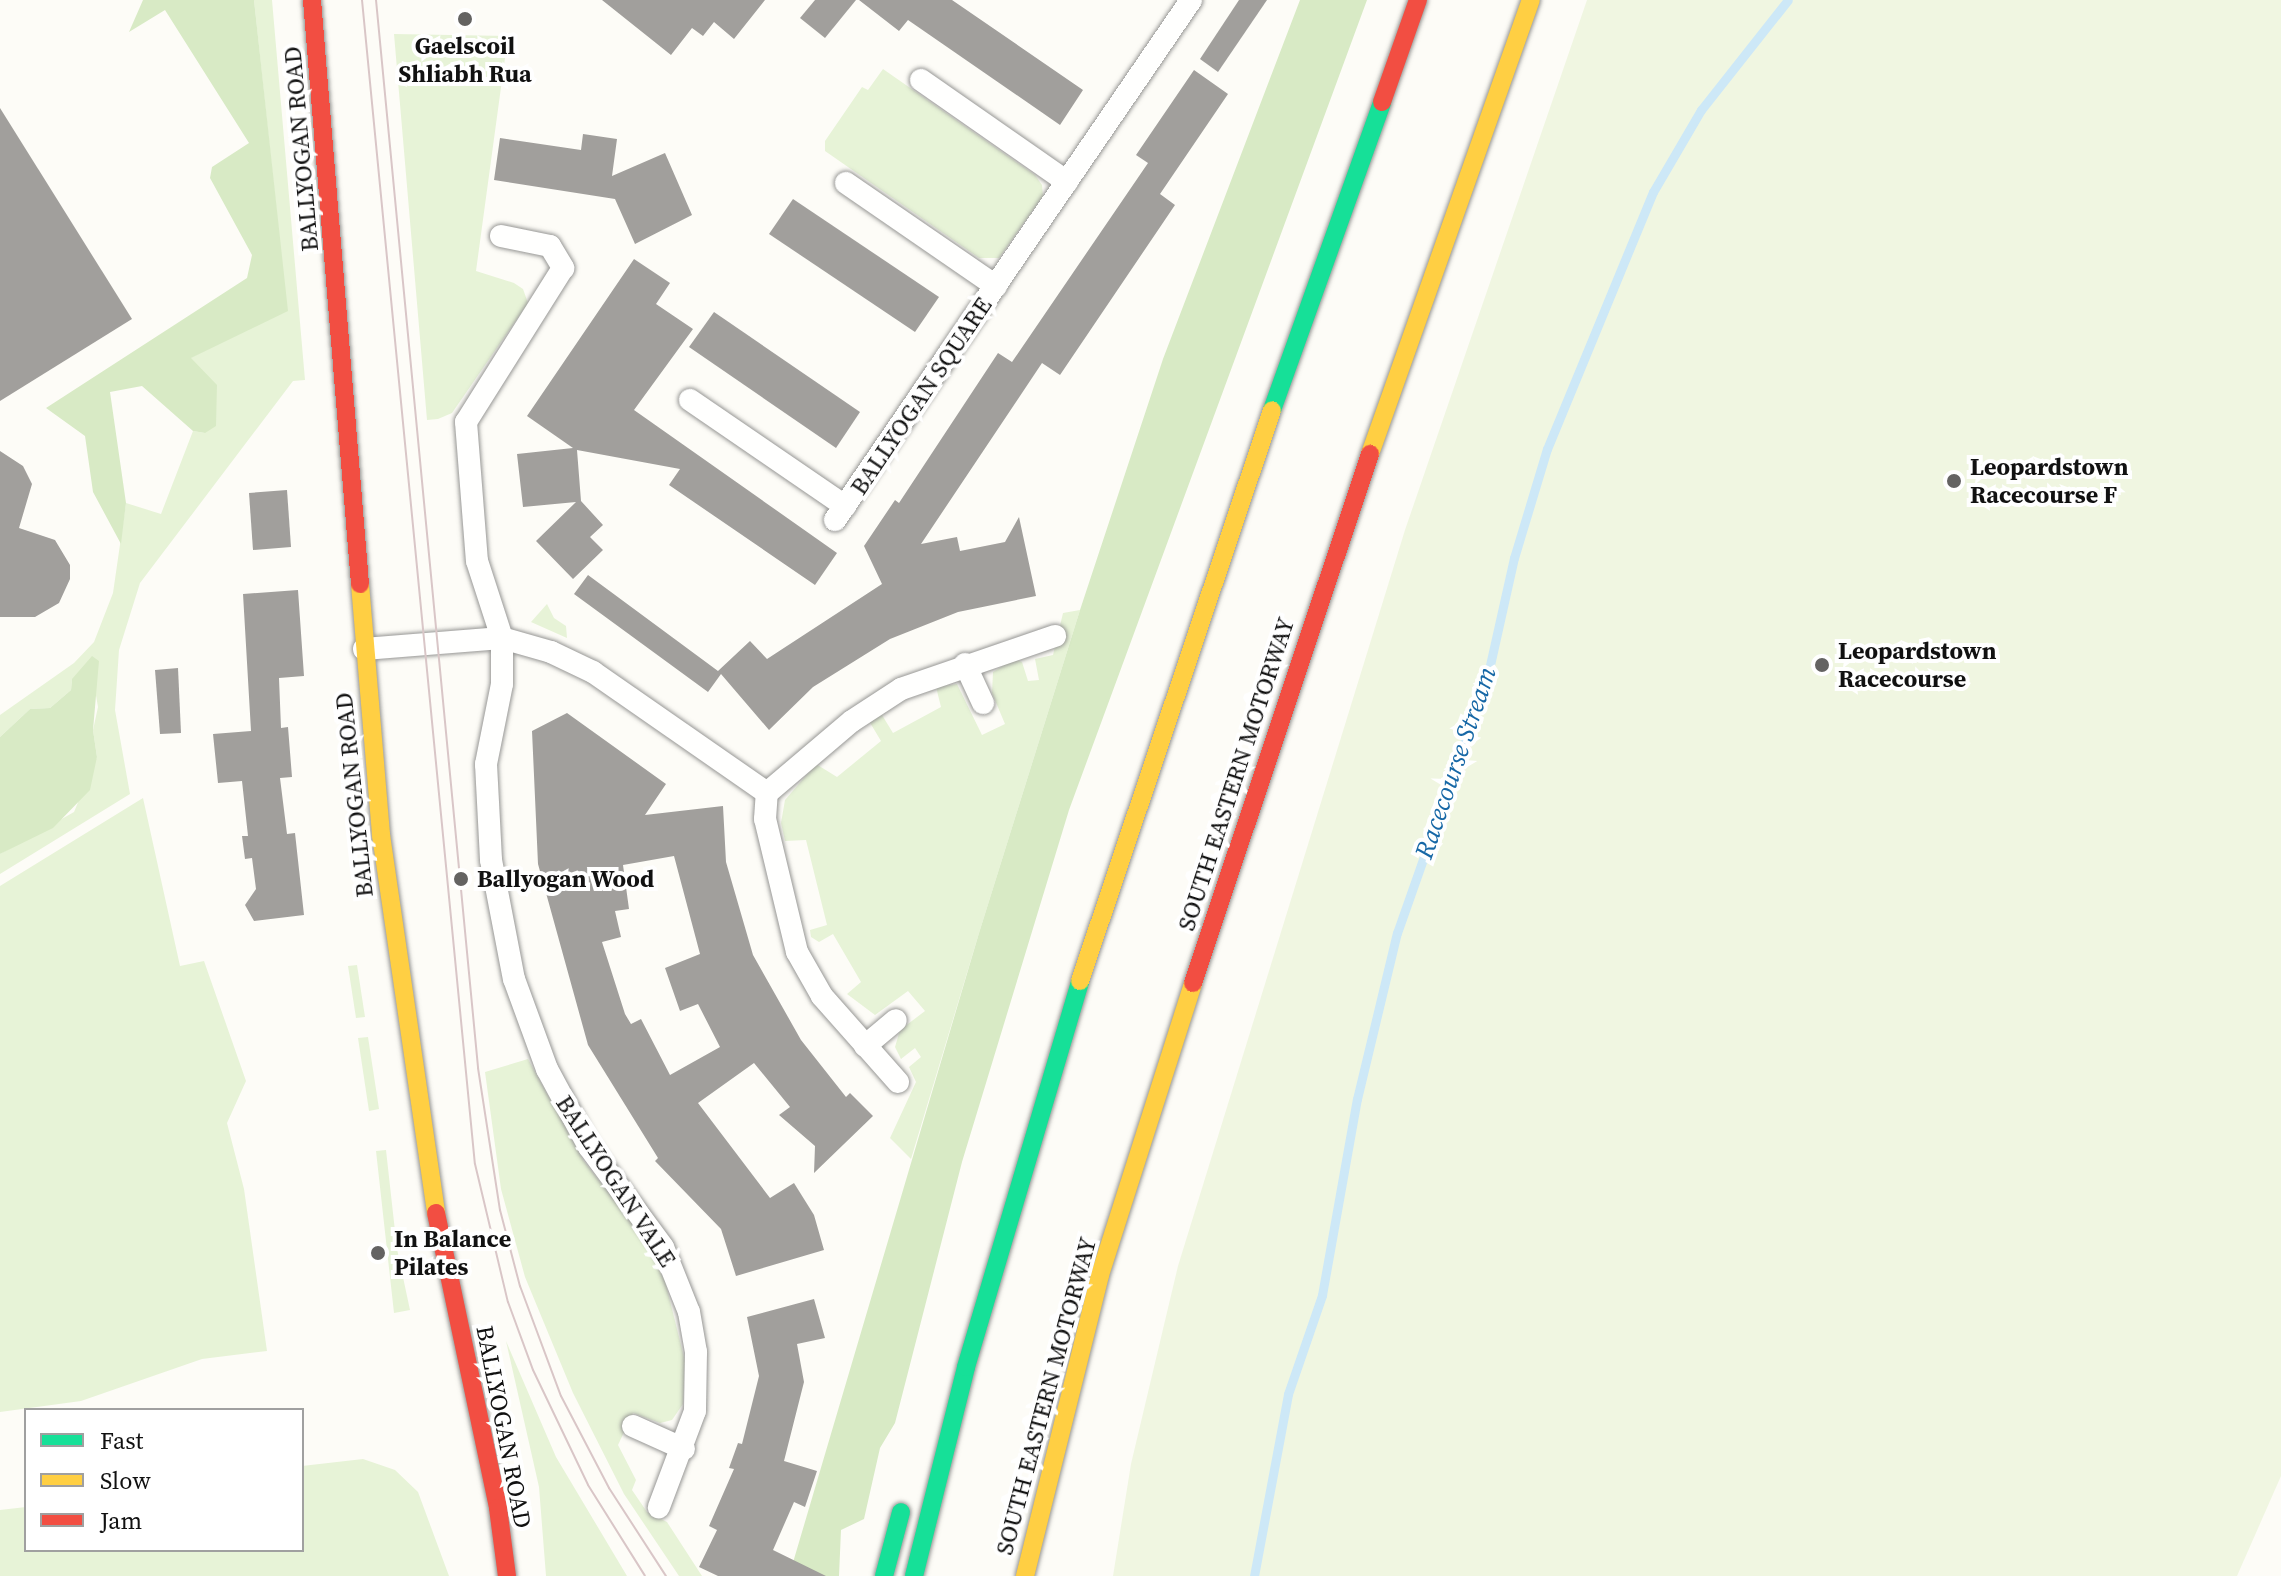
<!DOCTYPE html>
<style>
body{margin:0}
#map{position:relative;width:2281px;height:1576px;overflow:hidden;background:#fdfcf7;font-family:"Source Serif 4",serif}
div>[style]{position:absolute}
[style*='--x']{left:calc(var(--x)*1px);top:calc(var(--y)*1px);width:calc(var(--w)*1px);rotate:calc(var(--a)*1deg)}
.green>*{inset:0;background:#e7f3d7}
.forest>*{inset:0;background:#d8eac5}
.pitch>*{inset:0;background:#f0f6e1}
.stream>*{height:9px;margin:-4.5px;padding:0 4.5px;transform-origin:4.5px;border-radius:4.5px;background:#cde8f7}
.building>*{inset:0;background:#a19f9c}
.roads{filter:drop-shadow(0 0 2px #979795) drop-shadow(0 0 2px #979795)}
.street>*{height:22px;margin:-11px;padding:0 11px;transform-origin:11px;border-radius:11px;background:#fffffe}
.fast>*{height:18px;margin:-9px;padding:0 9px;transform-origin:9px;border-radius:9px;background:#16e098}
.slow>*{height:18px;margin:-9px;padding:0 9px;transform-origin:9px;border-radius:9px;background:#ffcf43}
.jam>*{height:18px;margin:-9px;padding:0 9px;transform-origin:9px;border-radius:9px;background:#f24e42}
.tram>*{height:2px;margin:-1px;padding:0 1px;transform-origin:1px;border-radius:1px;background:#d9c6c7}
.dots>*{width:22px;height:22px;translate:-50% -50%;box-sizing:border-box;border:4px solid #fff;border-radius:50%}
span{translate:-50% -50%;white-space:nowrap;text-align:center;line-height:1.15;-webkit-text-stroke:8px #fff;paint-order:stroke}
.poi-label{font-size:24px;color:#111;font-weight:700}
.left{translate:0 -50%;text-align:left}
.street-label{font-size:24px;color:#111}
.water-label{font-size:26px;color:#1768a6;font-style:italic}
.legend{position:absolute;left:24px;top:1408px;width:280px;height:144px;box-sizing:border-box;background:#fff;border:2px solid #a0a0a0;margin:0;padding:10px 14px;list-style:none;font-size:24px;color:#111}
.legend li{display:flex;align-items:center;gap:16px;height:40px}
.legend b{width:40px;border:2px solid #a0a0a0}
</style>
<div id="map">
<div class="green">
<i style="clip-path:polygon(254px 0,272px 0,305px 380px,293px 381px,140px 583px,119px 650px,115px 710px,130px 794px,0 874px,0 854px,74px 812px,97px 757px,93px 730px,98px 707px,95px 690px,72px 679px,71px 690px,50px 708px,30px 709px,0 737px,0 715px,74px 663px,94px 642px,113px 593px,126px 503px,161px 514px,193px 431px,205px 433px,190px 358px,287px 310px)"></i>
<i style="clip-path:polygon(394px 34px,508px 36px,476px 271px,514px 283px,523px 289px,528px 303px,452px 413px,438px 419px,427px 420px)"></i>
<i style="clip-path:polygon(883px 69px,1035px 175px,1042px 185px,1043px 196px,999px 258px,979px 258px,825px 151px,825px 141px,862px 87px,868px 90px)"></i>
<i style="clip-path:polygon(547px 604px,554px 618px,566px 626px,567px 638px,531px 622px)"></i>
<i style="clip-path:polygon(1080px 610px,979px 933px,911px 1159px,890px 1138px,916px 1082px,909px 1067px,921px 1057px,915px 1048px,901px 1059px,895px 1047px,900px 1030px,925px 1011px,908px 991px,875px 1015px,847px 994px,861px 982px,833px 934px,819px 942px,811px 937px,810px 930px,827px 925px,806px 840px,785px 841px,781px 823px,785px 800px,816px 764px,837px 777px,881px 741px,869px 721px,882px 715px,893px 733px,941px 707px,936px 687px,957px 684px,982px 735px,1005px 724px,992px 693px,993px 672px,1014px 659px,1022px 662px,1028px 681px,1039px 680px,1035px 659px,1053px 655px,1063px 613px)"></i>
<i style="clip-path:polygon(143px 798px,180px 966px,204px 961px,246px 1081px,227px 1123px,244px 1189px,267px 1351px,202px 1359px,81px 1401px,0 1412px,0 886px)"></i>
<i style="clip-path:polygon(357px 965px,365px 1017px,356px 1018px,348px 966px)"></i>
<i style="clip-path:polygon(368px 1037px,379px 1109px,369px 1111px,358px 1038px)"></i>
<i style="clip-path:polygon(528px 1059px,583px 1160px,638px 1231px,665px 1281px,685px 1361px,683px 1404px,672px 1420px,660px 1423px,633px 1413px,618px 1445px,636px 1480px,632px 1490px,647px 1512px,667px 1522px,702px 1576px,679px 1576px,624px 1494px,573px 1393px,525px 1277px,501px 1189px,485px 1072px)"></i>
<i style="clip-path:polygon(386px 1150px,397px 1249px,410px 1310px,394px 1313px,376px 1151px)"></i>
<i style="clip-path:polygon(506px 1341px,556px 1457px,627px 1576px,546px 1576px,539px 1487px)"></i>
<i style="clip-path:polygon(363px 1459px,395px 1470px,418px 1492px,449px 1576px,0 1576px,0 1510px,26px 1507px,26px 1550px,302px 1550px,302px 1466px)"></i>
</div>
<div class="forest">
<i style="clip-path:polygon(143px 0,254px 0,288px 311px,191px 358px,217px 385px,216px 426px,205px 433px,193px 431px,142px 386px,110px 392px,126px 503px,121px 544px,93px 492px,85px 436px,46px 408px,247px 278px,252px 255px,210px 178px,212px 167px,249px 143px,165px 10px,129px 32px)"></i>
<i style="clip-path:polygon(1300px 0,1367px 0,1069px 810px,962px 1162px,895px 1423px,880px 1448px,864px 1519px,841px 1530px,839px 1576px,789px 1576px,979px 933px,1080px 610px,1163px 359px)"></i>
<i style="clip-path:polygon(92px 656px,99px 661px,93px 730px,97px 757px,90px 790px,53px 828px,0 854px,0 737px,30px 709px,50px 708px,71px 690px,72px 679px)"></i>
</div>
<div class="pitch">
<i style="clip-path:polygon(1587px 0,2281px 0,2281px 1476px,2237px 1576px,1113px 1576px,1131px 1464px,1178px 1266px,1405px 530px)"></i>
</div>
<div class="stream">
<i style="--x:1254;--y:1576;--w:185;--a:-79.4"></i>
<i style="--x:1288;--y:1394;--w:105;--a:-71"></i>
<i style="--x:1322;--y:1295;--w:199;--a:-79.9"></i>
<i style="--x:1357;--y:1099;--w:171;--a:-76.5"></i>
<i style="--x:1397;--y:933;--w:275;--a:-70.6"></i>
<i style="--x:1488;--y:674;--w:119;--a:-77.4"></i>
<i style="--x:1514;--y:558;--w:114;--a:-73.2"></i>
<i style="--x:1547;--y:449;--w:278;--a:-67.6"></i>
<i style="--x:1653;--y:192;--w:95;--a:-59.7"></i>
<i style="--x:1701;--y:110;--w:140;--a:-51.7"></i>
</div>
<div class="building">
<i style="clip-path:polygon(602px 0,765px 0,734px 39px,714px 22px,703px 36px,692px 28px,671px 55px)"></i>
<i style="clip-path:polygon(815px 0,856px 0,825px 38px,800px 18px)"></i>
<i style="clip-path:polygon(859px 0,952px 0,1083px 90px,1060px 125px,908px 20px,899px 31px)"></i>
<i style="clip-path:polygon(1239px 0,1267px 0,1218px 72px,1200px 59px)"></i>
<i style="clip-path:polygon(1194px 70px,1228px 94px,1160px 194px,1175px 205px,1060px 375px,1042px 363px,921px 544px,957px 537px,960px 551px,1005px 542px,1019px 517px,1036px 596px,958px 612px,890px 639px,813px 687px,769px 730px,721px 674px,708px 692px,574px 594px,588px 575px,718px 671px,750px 641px,767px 659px,882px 584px,864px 546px,895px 500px,899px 503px,998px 353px,1012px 362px,1148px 163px,1136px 155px)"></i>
<i style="clip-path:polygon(0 108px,132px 319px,0 401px)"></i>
<i style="clip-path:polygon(583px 134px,617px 139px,612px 176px,665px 153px,692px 215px,635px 244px,615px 199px,494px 180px,500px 138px,581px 150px)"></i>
<i style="clip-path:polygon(793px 199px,939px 297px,915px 332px,769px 234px)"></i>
<i style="clip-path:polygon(634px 259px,670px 283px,656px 304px,693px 329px,634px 410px,837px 553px,815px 585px,669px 485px,680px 469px,577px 450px,581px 501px,603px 525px,590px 537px,603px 550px,573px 579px,536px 541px,576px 502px,523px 507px,517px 454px,573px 448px,527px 416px)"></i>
<i style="clip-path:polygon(714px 312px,860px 412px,836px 448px,689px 347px)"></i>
<i style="clip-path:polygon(0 451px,23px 466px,32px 484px,19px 528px,55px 540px,70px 565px,70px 579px,59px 603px,35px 617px,0 617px)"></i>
<i style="clip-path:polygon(287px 490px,291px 547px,253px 550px,249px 493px)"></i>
<i style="clip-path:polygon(298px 590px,304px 676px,279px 678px,281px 728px,288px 727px,292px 777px,280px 778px,287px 834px,295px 833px,304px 915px,254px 921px,245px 905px,256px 889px,252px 858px,245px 859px,242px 836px,248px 836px,242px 781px,218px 783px,213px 734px,251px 731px,243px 594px)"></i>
<i style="clip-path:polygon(178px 668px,181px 733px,160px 734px,155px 670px)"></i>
<i style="clip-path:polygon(evenodd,567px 713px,666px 784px,645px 815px,723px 806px,726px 862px,753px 955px,801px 1040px,846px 1097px,850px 1093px,873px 1116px,814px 1173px,815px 1146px,779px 1115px,790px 1107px,754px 1063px,698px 1103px,770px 1198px,794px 1183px,814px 1215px,824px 1250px,736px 1276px,721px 1229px,655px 1161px,658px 1158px,588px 1045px,538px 864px,532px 731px,567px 713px,674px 856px,700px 954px,665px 968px,680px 1011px,698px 1004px,720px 1047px,670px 1075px,641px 1019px,631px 1024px,625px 1014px,602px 942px,621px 937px,615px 911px,629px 909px,623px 865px,674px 856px)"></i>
<i style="clip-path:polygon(814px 1299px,825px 1338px,797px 1344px,804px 1382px,784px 1461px,817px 1471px,805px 1507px,794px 1502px,773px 1550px,826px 1576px,718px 1576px,699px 1567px,717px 1530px,709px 1526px,734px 1469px,729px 1468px,738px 1443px,742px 1444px,759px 1376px,747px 1317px)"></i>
</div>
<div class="roads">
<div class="street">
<i style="--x:921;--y:80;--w:178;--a:34.9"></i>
<i style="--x:846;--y:183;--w:182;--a:34.5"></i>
<i style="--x:501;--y:236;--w:50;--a:11.5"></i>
<i style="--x:550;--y:246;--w:26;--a:59"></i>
<i style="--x:563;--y:268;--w:182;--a:122.2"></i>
<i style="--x:466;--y:422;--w:139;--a:85.5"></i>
<i style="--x:477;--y:561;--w:81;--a:72"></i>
<i style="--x:502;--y:638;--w:46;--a:90"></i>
<i style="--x:502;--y:684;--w:82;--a:101.3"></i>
<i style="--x:486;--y:764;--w:96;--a:87"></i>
<i style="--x:491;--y:860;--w:121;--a:79.1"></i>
<i style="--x:514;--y:979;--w:96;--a:69.9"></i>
<i style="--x:547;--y:1069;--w:89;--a:61.7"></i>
<i style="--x:589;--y:1147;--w:124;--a:53.5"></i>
<i style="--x:663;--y:1247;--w:70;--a:68.2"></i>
<i style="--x:689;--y:1312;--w:41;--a:80.1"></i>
<i style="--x:696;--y:1352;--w:59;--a:91"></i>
<i style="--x:695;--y:1411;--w:103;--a:110.6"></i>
<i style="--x:690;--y:400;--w:188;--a:34.4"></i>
<i style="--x:835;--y:520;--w:630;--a:-55.6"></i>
<i style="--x:364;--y:649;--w:138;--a:-4.6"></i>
<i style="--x:502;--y:638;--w:51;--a:15.9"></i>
<i style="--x:551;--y:652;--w:47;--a:25.5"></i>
<i style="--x:593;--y:672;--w:212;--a:34.8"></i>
<i style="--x:965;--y:664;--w:43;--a:65.2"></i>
<i style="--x:865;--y:1046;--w:40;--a:-40"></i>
<i style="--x:898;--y:1082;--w:115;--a:-131.5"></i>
<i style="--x:822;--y:996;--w:51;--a:-119.6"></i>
<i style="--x:797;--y:952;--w:137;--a:-103.5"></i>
<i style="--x:765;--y:819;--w:26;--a:-86"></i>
<i style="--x:767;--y:793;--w:111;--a:-40.3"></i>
<i style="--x:852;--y:721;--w:59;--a:-33.1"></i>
<i style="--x:901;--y:689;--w:163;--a:-19"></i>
<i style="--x:633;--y:1426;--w:56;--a:24.3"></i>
</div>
<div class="fast">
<i style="--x:1272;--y:410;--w:327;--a:-70.3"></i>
<i style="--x:884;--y:1576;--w:66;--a:-75.1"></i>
<i style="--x:914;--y:1576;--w:215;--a:-76"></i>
<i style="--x:966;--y:1367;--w:402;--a:-73.5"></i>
</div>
<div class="slow">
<i style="--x:1370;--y:454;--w:482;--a:-70.5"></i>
<i style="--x:360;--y:584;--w:252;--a:85.2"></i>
<i style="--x:381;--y:835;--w:382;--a:81.7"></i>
<i style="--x:1080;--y:981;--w:602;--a:-71.41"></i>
<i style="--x:1025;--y:1576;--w:310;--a:-76"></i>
<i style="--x:1100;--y:1275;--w:306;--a:-72.3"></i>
</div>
<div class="jam">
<i style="--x:312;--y:0;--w:586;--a:85.3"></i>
<i style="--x:1382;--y:102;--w:108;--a:-70.6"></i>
<i style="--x:1193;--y:983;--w:558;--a:-71.5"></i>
<i style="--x:436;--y:1213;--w:301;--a:78.1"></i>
<i style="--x:498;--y:1508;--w:69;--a:82.5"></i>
</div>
</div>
<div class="tram">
<i style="--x:362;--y:0;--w:1169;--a:84.46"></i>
<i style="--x:475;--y:1164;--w:142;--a:76.6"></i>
<i style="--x:508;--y:1302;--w:72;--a:69.8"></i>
<i style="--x:533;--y:1370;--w:127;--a:64.4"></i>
<i style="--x:588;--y:1485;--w:107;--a:57.9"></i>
<i style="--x:376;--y:0;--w:1073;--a:84.54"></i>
<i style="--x:478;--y:1068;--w:144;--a:81.2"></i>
<i style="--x:500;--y:1210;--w:79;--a:75.3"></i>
<i style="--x:520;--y:1286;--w:117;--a:69.6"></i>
<i style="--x:561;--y:1396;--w:104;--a:62.4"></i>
<i style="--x:609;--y:1488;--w:105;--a:57.1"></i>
</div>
<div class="dots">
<i style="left:465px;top:19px;background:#646362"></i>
<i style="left:1954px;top:481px;background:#646362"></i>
<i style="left:1822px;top:665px;background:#646362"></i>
<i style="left:461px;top:879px;background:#646362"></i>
<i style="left:378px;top:1253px;background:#646362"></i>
</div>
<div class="poi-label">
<span style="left:465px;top:60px">Gaelscoil<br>Shliabh Rua</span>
<span class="left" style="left:1970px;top:481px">Leopardstown<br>Racecourse F</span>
<span class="left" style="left:1838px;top:665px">Leopardstown<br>Racecourse</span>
<span class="left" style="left:477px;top:879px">Ballyogan Wood</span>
<span class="left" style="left:394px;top:1253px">In Balance<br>Pilates</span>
</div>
<div class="street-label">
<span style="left:301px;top:149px;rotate:-95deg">BALLYOGAN ROAD</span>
<span style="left:921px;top:396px;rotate:-56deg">BALLYOGAN SQUARE</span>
<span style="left:1236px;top:774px;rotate:-72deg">SOUTH EASTERN MOTORWAY</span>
<span style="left:354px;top:795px;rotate:-96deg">BALLYOGAN ROAD</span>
<span style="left:616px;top:1181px;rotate:57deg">BALLYOGAN VALE</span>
<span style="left:1046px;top:1396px;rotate:-75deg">SOUTH EASTERN MOTORWAY</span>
<span style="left:504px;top:1427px;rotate:79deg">BALLYOGAN ROAD</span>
</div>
<div class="water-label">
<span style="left:1456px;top:763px;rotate:-71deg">Racecourse Stream</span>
</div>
<ul class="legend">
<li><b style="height:10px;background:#16e098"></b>Fast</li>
<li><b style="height:10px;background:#ffcf43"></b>Slow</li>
<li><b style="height:10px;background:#f24e42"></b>Jam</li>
</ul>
</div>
